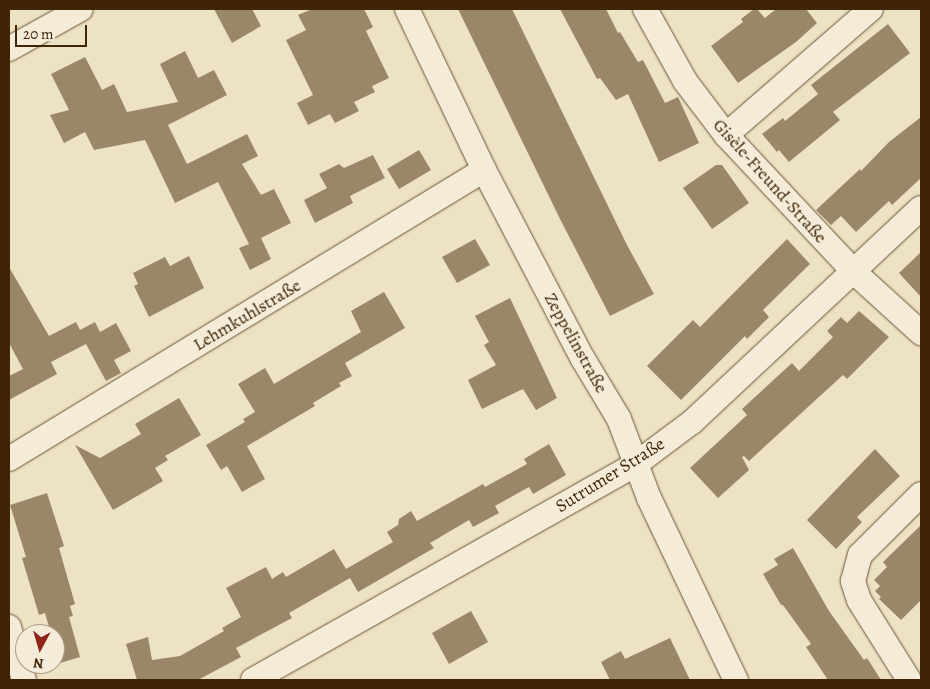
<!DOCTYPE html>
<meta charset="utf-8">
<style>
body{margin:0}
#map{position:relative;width:930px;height:689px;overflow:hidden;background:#eee2c5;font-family:Alegreya,serif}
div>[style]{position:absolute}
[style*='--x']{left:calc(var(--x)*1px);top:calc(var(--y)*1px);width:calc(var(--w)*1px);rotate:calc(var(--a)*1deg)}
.building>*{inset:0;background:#9a8769}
.roads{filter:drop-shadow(0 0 1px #6b5435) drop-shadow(0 0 1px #6b5435)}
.minor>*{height:24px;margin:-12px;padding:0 12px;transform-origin:12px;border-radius:12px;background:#f4ecd9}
span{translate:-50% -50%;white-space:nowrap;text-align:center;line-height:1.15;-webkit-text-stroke:4px #f4ecd9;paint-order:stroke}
.street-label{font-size:18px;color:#3f2405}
.frame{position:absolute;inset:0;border:10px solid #3f2405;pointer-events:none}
.north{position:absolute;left:15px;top:624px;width:50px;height:50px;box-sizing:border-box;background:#f4ecd9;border:1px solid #ac9c84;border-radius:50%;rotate:186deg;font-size:14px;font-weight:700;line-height:20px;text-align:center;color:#3f2405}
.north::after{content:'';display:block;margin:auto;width:18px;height:22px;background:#8f2418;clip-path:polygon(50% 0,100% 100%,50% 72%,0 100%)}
.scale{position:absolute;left:15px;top:25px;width:72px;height:22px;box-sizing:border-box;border:2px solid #3f2405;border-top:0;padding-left:6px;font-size:15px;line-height:18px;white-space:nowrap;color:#3f2405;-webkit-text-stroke:4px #f4ecd9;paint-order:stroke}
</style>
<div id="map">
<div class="building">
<i style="clip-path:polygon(214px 9px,252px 9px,261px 26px,232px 43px)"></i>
<i style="clip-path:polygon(312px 9px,364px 9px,373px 27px,366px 31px,389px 78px,372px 86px,375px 92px,354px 102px,359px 111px,335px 123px,330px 114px,308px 125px,297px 103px,313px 95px,286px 40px,306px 30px,298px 15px)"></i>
<i style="clip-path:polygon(458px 9px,512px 9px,627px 245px,654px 294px,610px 316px,560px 219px)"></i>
<i style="clip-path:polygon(560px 9px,606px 9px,618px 33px,620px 32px,638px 62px,643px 60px,665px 103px,678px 97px,699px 143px,659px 162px,628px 94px,616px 100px,600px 78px,597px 79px)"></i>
<i style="clip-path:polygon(754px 9px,757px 9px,765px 18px,776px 9px,806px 9px,817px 23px,796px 42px,738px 83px,711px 46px,743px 22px,741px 19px)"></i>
<i style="clip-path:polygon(888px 24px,910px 53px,833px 112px,840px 120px,789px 162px,779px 150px,777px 152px,762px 134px,783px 118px,785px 121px,818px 94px,811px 85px)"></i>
<i style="clip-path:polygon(185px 51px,198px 78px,214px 70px,227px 95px,168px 125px,187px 164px,247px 134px,258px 156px,242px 164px,261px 195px,274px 189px,291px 223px,261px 238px,271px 259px,250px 270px,239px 248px,249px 244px,218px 182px,175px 203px,145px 140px,94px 150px,85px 132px,64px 143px,50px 115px,69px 110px,51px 74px,85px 57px,102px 90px,114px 84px,127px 112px,178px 102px,160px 64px)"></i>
<i style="clip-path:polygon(921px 117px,921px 178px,892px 205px,889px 201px,856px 232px,841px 216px,831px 225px,816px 210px,860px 169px,861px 171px,889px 142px)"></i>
<i style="clip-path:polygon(419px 150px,431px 170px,399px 189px,387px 169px)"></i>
<i style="clip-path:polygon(373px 155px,385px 178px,350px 196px,353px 203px,315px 223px,304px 200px,327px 188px,319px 174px,339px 164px,344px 168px)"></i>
<i style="clip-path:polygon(716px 165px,722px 165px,749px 203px,712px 229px,683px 188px)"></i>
<i style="clip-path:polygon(475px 239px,490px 265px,457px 283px,442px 257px)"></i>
<i style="clip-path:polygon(787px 239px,810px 264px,763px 310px,769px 317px,747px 339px,745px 336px,681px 400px,647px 366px,693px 320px,700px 327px)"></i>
<i style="clip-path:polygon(921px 252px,921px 297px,899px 273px)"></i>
<i style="clip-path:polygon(189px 256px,204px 288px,149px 317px,134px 286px,138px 284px,133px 273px,165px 257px,170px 266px)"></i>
<i style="clip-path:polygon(9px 267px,49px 336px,76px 322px,80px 330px,95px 322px,100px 332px,116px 323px,131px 351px,114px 360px,121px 373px,106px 381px,86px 344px,51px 362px,57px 374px,9px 400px,9px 376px,23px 369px,9px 343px)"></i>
<i style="clip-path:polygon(384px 292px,405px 328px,345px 363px,352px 376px,339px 383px,341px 386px,313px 403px,315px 406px,247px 446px,265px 479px,242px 492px,227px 466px,221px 470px,206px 445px,245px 422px,243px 419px,255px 412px,238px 384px,265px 368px,274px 384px,361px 332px,351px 311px)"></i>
<i style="clip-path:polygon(510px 298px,557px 398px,536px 410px,523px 389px,482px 409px,468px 380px,496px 365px,484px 345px,489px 342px,475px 316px)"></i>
<i style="clip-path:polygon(859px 311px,889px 337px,847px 379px,843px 375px,749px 461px,744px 456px,742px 457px,749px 470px,718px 498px,690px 468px,747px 415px,742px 409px,792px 363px,799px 371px,833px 337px,827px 331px,841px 317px,847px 323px)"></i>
<i style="clip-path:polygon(179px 398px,201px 435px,165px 456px,168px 460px,155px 468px,163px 481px,113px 510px,75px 445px,100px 458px,141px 434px,135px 424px)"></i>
<i style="clip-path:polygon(549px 444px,566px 475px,533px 494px,529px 487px,495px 506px,499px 513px,473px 527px,469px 520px,430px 543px,434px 548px,358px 592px,350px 578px,289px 613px,292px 618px,236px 648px,241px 657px,198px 680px,137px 680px,126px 644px,148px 637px,152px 660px,180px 656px,224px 631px,222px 628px,241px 617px,226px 588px,266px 567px,272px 579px,283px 572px,286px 577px,334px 549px,346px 569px,393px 542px,387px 532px,398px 525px,399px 519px,411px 511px,417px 521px,483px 484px,485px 487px,527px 464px,524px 459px)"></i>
<i style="clip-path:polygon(875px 449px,900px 476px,857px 517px,862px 522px,836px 549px,807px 520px)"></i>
<i style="clip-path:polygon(47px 493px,64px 546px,59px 548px,75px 604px,70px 606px,73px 616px,69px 617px,80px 657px,60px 663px,55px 647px,55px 634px,51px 634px,45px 613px,39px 615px,22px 558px,26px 557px,10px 505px)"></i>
<i style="clip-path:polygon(921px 525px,921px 600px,901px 620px,879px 599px,881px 597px,875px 591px,880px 586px,874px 580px,887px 567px,883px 562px)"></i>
<i style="clip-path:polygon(793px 548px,829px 611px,864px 660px,867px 658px,881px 680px,828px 680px,806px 647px,811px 644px,783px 605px,781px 605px,763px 574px,778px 565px,774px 559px)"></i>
<i style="clip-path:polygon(471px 611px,488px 642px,449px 664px,432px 633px)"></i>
<i style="clip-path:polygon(670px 638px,690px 680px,610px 680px,601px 662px,621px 651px,625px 659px)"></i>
</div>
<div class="roads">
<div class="minor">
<i style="--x:407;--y:9;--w:178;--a:64.4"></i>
<i style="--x:484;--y:170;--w:213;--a:62.4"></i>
<i style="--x:583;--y:359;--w:70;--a:59"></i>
<i style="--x:619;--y:419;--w:85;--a:69.2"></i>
<i style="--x:649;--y:498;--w:202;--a:64.5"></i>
<i style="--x:645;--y:9;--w:82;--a:60.9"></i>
<i style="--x:685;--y:81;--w:68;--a:52.8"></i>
<i style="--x:726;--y:135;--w:187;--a:46.9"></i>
<i style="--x:854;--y:272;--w:91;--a:42.3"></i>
<i style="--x:9;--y:49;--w:82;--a:-29.1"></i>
<i style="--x:726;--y:135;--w:192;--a:-41"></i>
<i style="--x:9;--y:459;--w:556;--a:-31.32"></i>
<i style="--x:9;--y:627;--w:55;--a:74.2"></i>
<i style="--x:253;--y:680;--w:440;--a:-29.4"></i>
<i style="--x:636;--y:464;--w:70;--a:-36.9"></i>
<i style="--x:692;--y:422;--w:313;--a:-43.1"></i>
<i style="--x:909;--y:680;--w:94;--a:-122"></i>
<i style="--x:859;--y:600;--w:20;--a:-108"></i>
<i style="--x:853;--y:581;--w:27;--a:-75"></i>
<i style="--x:860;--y:555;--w:86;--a:-45"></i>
</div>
</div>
<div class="street-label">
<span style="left:770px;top:181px;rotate:48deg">Gisèle-Freund-Straße</span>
<span style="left:247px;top:315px;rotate:-31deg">Lehmkuhlstraße</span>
<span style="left:576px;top:343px;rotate:61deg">Zeppelinstraße</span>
<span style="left:610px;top:475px;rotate:-32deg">Sutrumer Straße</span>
</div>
<div class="frame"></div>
<div class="north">N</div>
<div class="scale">20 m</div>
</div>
